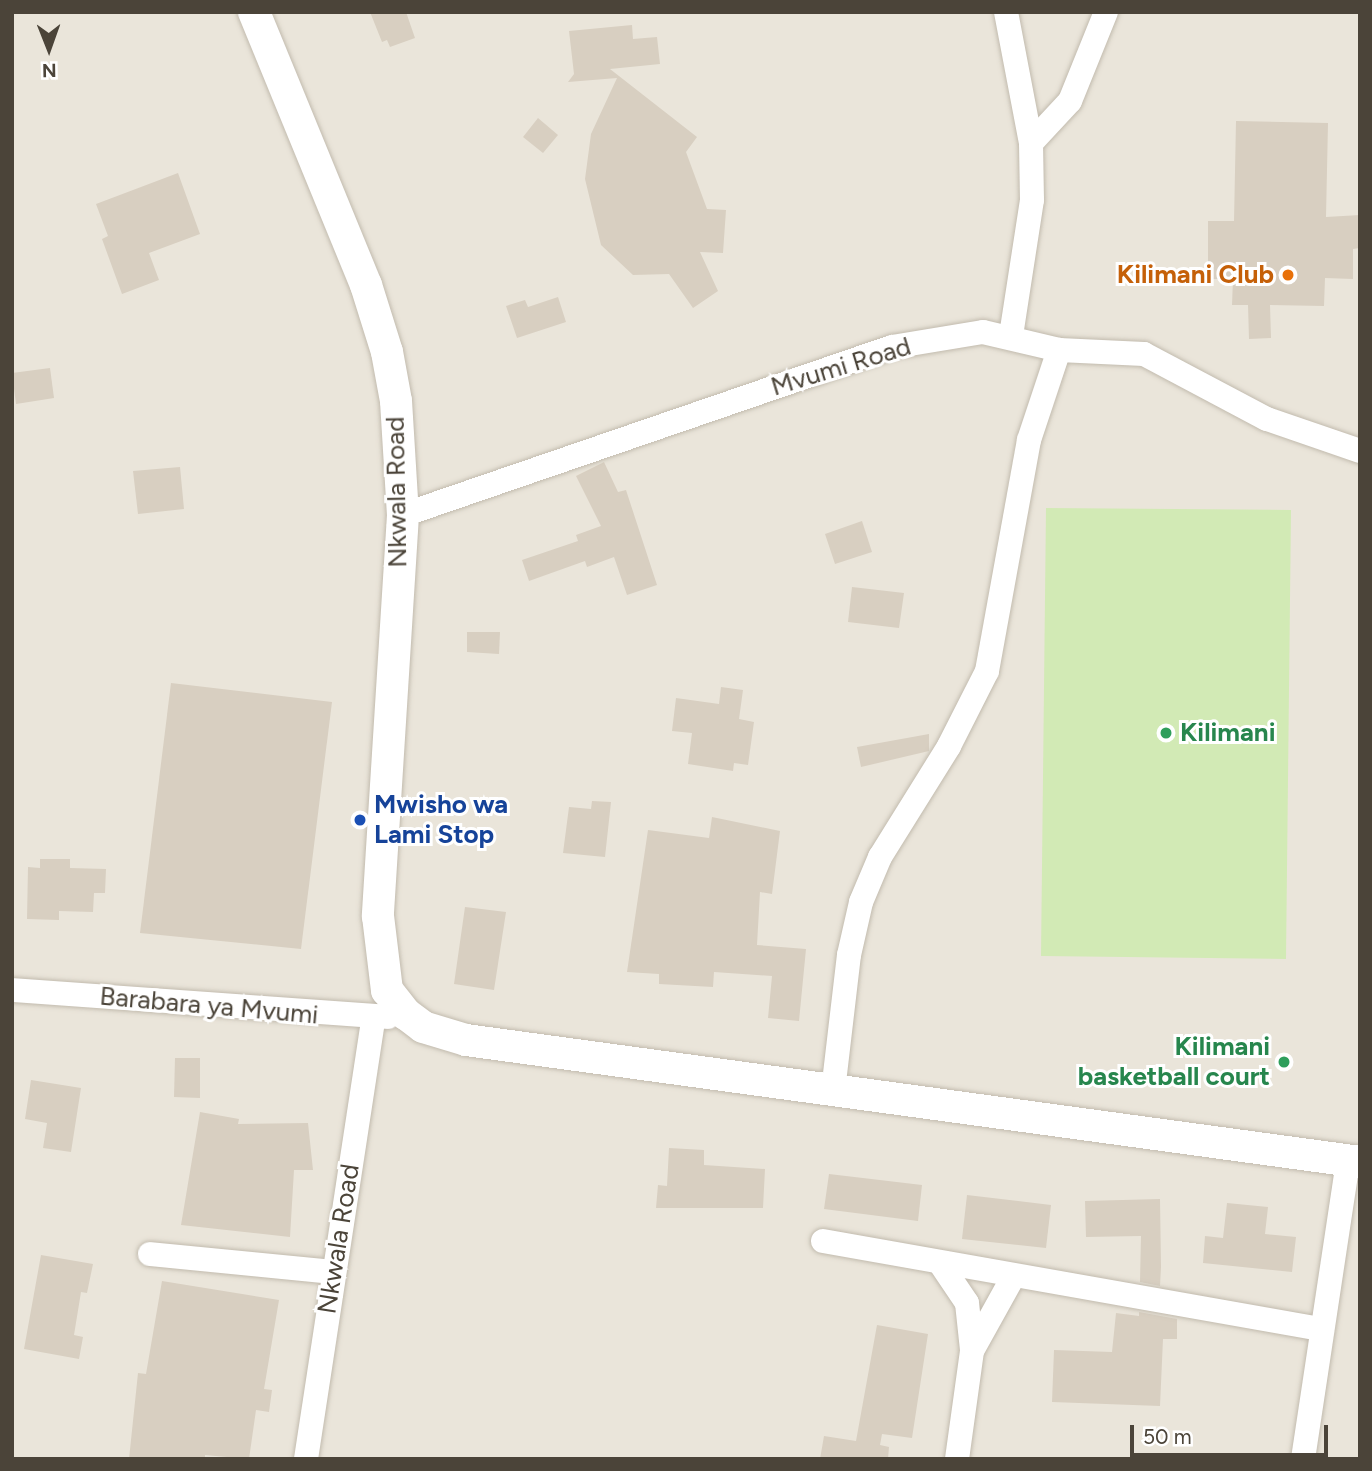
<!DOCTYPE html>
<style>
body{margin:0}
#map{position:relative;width:1372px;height:1471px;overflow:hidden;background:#f6f3ec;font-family:Figtree,sans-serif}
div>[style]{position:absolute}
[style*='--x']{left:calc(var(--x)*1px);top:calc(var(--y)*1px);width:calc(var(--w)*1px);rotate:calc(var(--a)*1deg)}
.residential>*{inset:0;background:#eae5da}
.green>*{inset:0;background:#d2eab5}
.building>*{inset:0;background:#d8cfc1}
.roads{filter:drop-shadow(0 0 2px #c2bbae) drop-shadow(0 0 2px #c2bbae)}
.minor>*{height:24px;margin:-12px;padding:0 12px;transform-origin:12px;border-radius:12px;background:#fff}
.tertiary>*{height:32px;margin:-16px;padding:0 16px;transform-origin:16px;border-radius:16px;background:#fff}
.dots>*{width:19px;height:19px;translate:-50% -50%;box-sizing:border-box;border:4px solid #fff;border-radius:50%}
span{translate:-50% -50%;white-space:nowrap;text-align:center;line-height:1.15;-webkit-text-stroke:6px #fff;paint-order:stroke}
.food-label{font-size:26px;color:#c56008;font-weight:700}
.right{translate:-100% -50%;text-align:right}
.street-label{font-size:26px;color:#4b4439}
.leisure-label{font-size:26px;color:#27864d;font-weight:700}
.left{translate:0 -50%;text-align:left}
.transit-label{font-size:26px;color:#164399;font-weight:700}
.frame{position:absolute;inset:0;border:14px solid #4b4439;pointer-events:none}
.north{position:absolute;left:14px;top:14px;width:70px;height:70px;-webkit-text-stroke:5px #fff;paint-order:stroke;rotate:179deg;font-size:19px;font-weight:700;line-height:28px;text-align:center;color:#4b4439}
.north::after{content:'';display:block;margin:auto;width:24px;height:32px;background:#4b4439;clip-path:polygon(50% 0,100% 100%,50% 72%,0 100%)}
.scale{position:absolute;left:1130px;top:1425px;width:198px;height:32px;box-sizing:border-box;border:4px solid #4b4439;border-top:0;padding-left:9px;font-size:21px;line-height:24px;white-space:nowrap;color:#4b4439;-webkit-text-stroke:5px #fff;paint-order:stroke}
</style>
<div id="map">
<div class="residential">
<i style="clip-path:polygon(12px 12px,1360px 12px,1360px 1459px,12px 1459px)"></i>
</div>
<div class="green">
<i style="clip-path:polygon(1046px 508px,1291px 510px,1286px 959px,1041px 956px)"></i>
</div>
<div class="building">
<i style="clip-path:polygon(370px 12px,406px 12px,415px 38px,390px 47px,387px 40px,382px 42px)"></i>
<i style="clip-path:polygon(632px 25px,633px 39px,657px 37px,660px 64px,610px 69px,697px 137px,686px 152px,707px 209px,726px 210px,723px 253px,700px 252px,718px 291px,693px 308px,669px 274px,633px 275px,601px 245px,585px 179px,591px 134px,617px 78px,568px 82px,574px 74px,569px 31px)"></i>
<i style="clip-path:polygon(538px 118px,558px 135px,543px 153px,523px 137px)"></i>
<i style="clip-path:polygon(1236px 121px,1328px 123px,1326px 217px,1360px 215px,1360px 248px,1353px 249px,1353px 279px,1325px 278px,1324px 306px,1270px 305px,1271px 338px,1249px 339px,1248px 305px,1232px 305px,1233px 279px,1208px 279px,1208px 221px,1234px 221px)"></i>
<i style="clip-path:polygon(178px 173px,200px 234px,149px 253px,159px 280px,122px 294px,102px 239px,108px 236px,96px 204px)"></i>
<i style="clip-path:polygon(558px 297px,566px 322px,517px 338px,506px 306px,525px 300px,528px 307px)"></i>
<i style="clip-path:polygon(50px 368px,54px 398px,16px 404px,12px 373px)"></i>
<i style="clip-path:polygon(604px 462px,618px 492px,626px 490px,657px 585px,627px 595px,614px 557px,587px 567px,585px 561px,529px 581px,522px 560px,578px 541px,576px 535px,601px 526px,576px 476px)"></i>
<i style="clip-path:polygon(180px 467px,184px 509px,138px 514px,133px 471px)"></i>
<i style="clip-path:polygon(862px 521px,872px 552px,835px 564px,825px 534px)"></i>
<i style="clip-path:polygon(852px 587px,904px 593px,899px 628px,848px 622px)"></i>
<i style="clip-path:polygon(467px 632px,500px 632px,499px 654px,467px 652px)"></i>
<i style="clip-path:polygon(171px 683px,332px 702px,301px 949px,140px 933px)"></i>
<i style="clip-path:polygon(721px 687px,743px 690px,739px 719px,754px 722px,748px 765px,734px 763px,733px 771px,688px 764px,692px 733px,672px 731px,676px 698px,719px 704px)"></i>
<i style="clip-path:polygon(929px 734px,929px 751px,861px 767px,857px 747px)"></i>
<i style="clip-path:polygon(592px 801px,611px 802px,605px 857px,563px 853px,569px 807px,591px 809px)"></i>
<i style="clip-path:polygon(712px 817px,780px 831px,772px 894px,760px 892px,757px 945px,806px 949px,799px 1021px,768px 1018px,772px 976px,714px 972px,713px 987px,659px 984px,659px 974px,627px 972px,648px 830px,709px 838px)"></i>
<i style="clip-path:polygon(40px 859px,70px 859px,70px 868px,106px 869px,105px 893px,94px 893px,93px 912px,59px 911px,59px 920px,27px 919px,28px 867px,40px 868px)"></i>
<i style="clip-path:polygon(465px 907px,506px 912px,494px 990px,454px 984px)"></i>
<i style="clip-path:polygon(175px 1058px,200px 1058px,200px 1098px,174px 1097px)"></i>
<i style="clip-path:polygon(31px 1080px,81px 1088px,71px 1152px,43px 1148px,47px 1123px,25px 1119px)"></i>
<i style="clip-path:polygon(200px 1112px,239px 1119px,238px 1124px,308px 1123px,313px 1170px,294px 1170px,290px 1237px,181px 1225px)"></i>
<i style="clip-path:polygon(669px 1148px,704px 1150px,704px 1165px,765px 1169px,763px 1208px,656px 1208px,658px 1185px,667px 1186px)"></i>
<i style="clip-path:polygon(829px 1174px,922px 1185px,918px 1221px,824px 1209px)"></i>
<i style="clip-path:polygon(967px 1195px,1051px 1205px,1046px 1248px,962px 1239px)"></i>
<i style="clip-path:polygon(1160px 1199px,1161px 1267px,1160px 1286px,1140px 1282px,1141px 1236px,1086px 1237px,1085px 1201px)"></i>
<i style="clip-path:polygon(1227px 1203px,1268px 1207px,1265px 1234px,1296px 1237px,1292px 1272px,1203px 1263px,1205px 1236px,1223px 1238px)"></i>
<i style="clip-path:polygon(41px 1255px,93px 1264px,87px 1293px,81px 1292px,74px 1335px,83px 1337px,79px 1359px,24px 1349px)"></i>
<i style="clip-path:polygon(162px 1281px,279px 1300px,264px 1389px,272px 1390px,269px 1412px,256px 1410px,249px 1459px,205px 1455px,205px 1459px,129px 1459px,138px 1373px,146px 1374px)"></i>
<i style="clip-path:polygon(1139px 1312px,1177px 1319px,1177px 1339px,1163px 1339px,1160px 1406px,1052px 1402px,1054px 1350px,1112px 1352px,1116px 1313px,1139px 1316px)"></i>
<i style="clip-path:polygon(877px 1325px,928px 1334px,912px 1438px,882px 1434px,880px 1445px,889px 1447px,888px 1459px,820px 1459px,824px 1436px,856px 1441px)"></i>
</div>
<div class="roads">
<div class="minor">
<i style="--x:1006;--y:12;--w:133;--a:79.2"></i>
<i style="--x:1031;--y:143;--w:57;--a:89"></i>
<i style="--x:1032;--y:200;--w:138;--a:98.8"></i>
<i style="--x:1031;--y:143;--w:57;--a:-47.1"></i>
<i style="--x:1070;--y:101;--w:96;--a:-68"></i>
<i style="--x:403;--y:515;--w:517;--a:-18.96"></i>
<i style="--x:892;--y:347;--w:92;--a:-9.4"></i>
<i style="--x:983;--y:332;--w:78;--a:13.3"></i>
<i style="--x:1059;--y:350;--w:85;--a:2.7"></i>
<i style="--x:1144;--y:354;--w:139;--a:27.9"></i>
<i style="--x:1267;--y:419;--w:98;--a:19"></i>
<i style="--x:12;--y:990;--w:377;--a:4.1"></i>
<i style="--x:833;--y:1091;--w:137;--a:-83.3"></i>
<i style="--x:849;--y:955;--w:54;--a:-77.2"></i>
<i style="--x:861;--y:902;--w:49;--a:-67.1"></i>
<i style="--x:880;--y:857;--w:131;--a:-58.1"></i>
<i style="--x:949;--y:746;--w:84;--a:-63.1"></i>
<i style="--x:987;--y:671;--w:235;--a:-79.7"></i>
<i style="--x:1029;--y:440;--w:95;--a:-71.6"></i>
<i style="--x:823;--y:1241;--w:505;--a:10.04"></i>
<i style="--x:150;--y:1254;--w:185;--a:5.6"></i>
<i style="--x:940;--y:1263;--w:48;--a:56"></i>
<i style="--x:967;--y:1303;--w:47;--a:83.9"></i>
<i style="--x:306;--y:1459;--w:445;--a:-81.3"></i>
<i style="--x:957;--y:1459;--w:109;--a:-82.1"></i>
<i style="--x:972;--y:1351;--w:85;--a:-61"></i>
<i style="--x:1303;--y:1459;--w:302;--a:-81.4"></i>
</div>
<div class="tertiary">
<i style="--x:254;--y:12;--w:295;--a:67.7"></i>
<i style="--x:366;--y:285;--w:70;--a:72.6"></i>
<i style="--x:387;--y:352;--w:50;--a:79.6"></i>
<i style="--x:396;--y:401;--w:114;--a:86.5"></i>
<i style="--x:403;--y:515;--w:402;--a:93.6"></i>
<i style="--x:378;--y:916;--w:75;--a:83.1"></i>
<i style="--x:387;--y:990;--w:31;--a:52"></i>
<i style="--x:406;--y:1014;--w:21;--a:37"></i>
<i style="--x:423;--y:1027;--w:45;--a:16.8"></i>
<i style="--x:466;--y:1040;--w:902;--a:7.77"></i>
</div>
</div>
<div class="dots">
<i style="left:1288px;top:275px;background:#e8710a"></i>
<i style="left:1166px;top:733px;background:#2e9e5b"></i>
<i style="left:360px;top:820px;background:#1a4fb4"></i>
<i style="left:1284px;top:1062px;background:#2e9e5b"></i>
</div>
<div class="food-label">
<span class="right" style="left:1274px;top:275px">Kilimani Club</span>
</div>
<div class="street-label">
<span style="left:841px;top:367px;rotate:-17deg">Mvumi Road</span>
<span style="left:397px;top:492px;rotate:-91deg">Nkwala Road</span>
<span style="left:209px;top:1006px;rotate:5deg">Barabara ya Mvumi</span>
<span style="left:339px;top:1239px;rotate:-81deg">Nkwala Road</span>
</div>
<div class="leisure-label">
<span class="left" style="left:1180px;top:733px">Kilimani</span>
<span class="right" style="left:1270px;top:1062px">Kilimani<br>basketball court</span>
</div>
<div class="transit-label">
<span class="left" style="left:374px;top:820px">Mwisho wa<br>Lami Stop</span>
</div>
<div class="frame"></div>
<div class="north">N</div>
<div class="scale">50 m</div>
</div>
